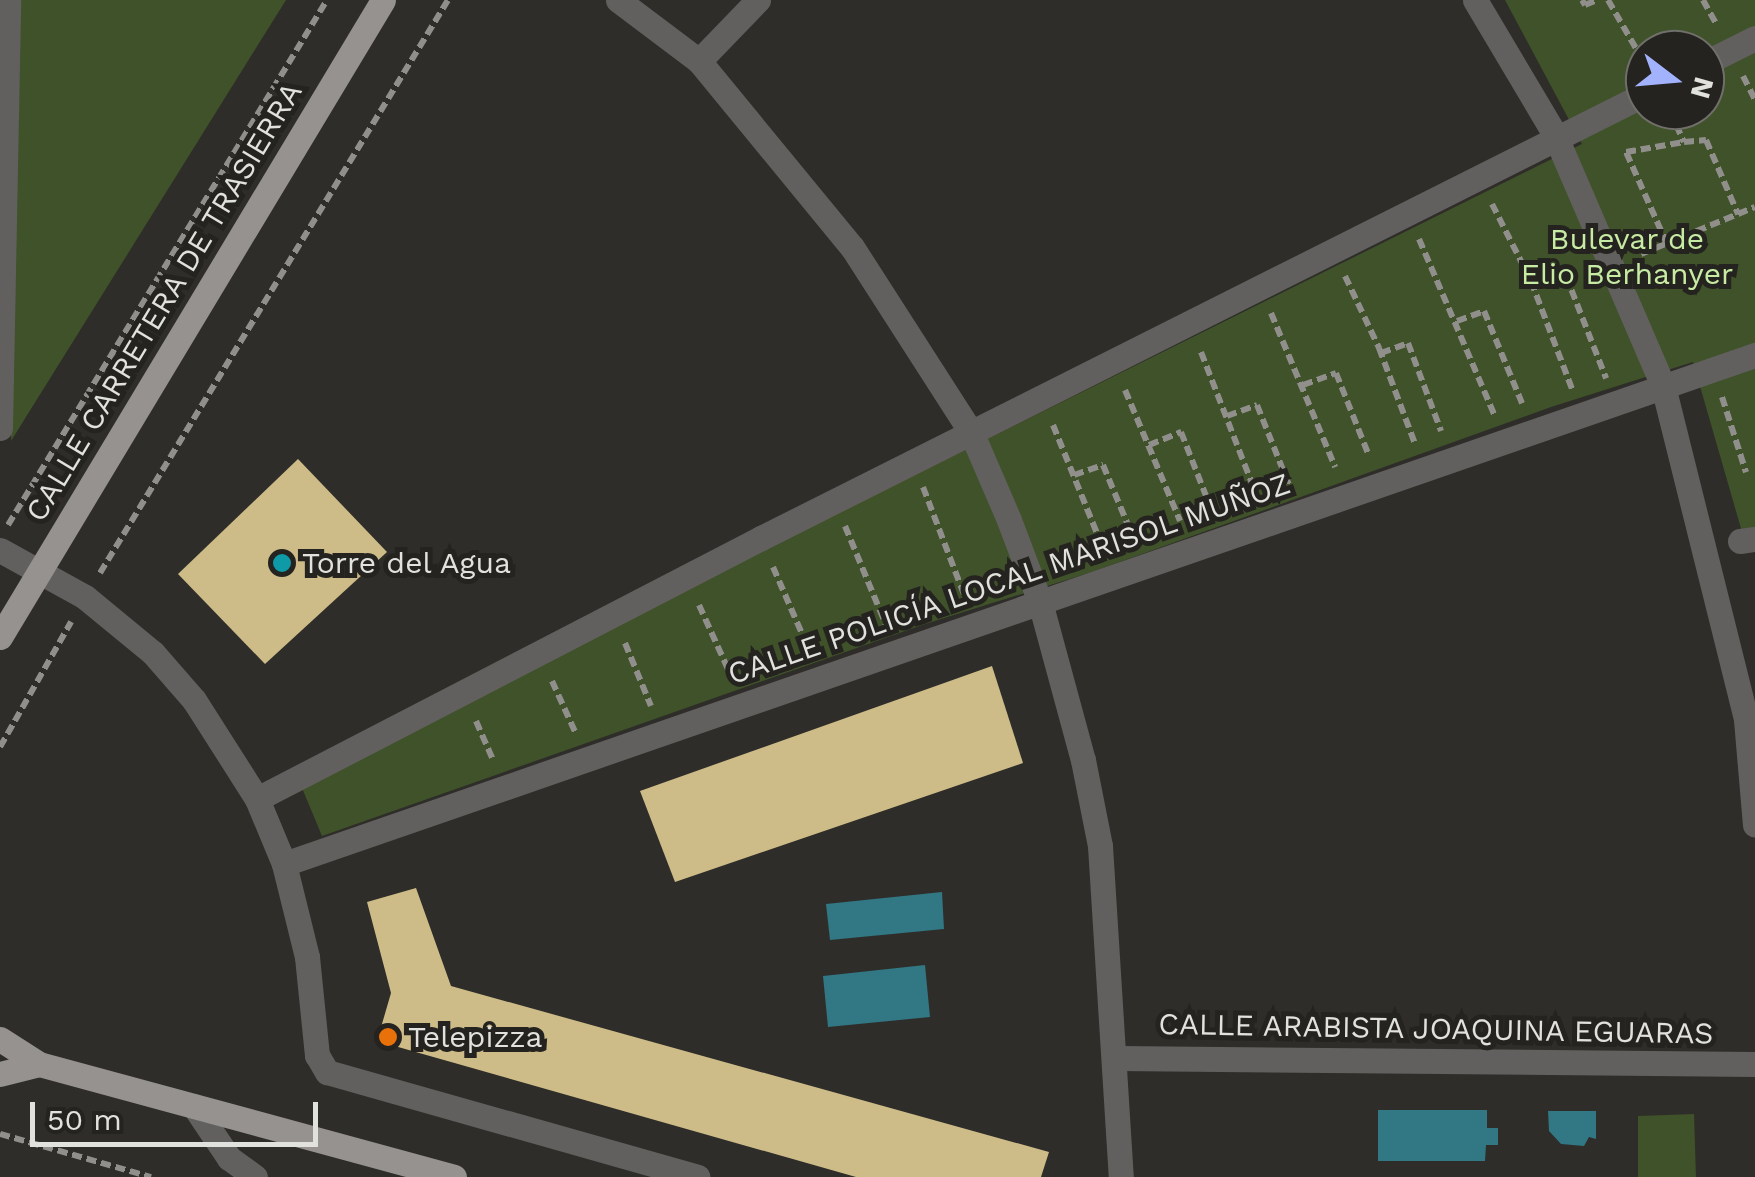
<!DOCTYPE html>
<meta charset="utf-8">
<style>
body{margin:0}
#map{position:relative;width:1755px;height:1177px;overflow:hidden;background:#2e2d29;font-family:"Work Sans",sans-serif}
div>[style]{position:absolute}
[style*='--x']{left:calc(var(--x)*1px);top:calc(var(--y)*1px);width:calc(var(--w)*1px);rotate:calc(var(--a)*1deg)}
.green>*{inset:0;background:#3f5229}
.water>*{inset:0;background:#327784}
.building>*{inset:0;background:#cebc88}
.path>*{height:6px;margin-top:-3px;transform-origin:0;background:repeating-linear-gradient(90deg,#908f8c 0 10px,transparent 0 15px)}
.minor>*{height:25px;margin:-12.5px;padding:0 12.5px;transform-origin:12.5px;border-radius:12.5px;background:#62605f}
.major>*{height:25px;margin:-12.5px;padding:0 12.5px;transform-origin:12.5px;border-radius:12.5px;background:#96928f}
.dots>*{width:28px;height:28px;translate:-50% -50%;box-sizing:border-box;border:5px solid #24231f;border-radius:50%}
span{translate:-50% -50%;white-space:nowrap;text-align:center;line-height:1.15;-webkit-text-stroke:10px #24231f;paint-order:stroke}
.park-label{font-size:30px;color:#c8eba3}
.street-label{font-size:30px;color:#e1e1de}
.poi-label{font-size:30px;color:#e1e1de}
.left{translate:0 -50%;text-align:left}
.north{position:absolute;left:1625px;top:30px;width:100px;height:100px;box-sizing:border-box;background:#24231f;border:2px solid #706f6b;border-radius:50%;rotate:106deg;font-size:28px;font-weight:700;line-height:40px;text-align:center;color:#e1e1de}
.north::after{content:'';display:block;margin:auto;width:35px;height:45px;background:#a3b2fd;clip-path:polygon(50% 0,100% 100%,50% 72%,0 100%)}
.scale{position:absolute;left:30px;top:1102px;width:288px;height:45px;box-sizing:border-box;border:5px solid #e1e1de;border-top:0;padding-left:12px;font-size:30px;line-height:35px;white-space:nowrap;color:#e1e1de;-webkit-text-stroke:8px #24231f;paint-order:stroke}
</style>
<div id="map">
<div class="green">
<i style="clip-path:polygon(19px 0,286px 0,11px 441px)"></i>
<i style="clip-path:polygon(evenodd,1505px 0,1755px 0,1755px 530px,1742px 532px,1693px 362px,1551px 407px,1092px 572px,925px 624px,322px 836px,302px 788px,810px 527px,1582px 144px,1505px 0,1645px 50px,1705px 50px,1705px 110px,1645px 110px,1645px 50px)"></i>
<i style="clip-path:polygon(1694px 1114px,1696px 1177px,1638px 1177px,1638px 1116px)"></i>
</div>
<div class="water">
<i style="clip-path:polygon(942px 892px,944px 929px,830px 940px,826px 904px)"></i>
<i style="clip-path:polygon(925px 965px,930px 1017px,828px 1027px,823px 976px)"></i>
<i style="clip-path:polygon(1378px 1110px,1487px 1110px,1487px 1128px,1498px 1128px,1498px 1145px,1486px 1145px,1485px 1161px,1378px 1161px)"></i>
<i style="clip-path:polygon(1548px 1111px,1596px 1111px,1596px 1139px,1589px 1137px,1584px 1146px,1561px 1144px,1549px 1131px)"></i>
</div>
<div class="building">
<i style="clip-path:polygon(298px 459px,387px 552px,265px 664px,178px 574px)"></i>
<i style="clip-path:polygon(992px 666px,1023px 763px,675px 882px,640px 791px)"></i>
<i style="clip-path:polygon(416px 888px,451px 986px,1049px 1152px,1041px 1177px,856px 1177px,377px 1041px,391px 993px,367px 902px)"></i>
</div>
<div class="path">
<i style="--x:1582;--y:0;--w:6;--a:59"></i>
<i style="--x:1585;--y:5;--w:13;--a:-23"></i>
<i style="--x:1608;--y:0;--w:74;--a:60"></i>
<i style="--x:1703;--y:0;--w:29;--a:61"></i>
<i style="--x:1743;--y:76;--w:27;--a:63"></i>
<i style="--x:1670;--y:111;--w:34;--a:66"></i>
<i style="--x:1684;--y:142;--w:22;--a:-5"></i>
<i style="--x:1706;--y:140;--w:81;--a:66.6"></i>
<i style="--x:1492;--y:204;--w:86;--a:63.1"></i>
<i style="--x:1531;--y:281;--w:116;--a:69.2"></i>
<i style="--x:1419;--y:239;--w:193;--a:66.8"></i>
<i style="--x:1667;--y:244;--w:101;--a:-114"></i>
<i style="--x:1626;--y:152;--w:59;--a:-9.8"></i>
<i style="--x:1641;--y:254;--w:123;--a:-22.4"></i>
<i style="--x:1345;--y:276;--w:80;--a:64.7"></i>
<i style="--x:1379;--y:348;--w:103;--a:69.4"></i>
<i style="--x:1533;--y:287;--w:35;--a:-18"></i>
<i style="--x:1566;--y:276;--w:110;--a:68.6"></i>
<i style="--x:1271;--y:313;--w:167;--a:67.4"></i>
<i style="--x:1457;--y:321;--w:29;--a:-20"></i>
<i style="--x:1484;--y:311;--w:100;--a:67.6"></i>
<i style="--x:1201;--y:352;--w:152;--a:68.8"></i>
<i style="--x:1381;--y:353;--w:29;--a:-20"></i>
<i style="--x:1408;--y:343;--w:94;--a:69.4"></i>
<i style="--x:1303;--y:385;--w:35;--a:-20"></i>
<i style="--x:1336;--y:373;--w:89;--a:68.3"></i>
<i style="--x:1125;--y:390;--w:142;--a:67.2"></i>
<i style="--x:1722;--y:397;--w:79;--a:72.3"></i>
<i style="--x:1227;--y:416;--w:32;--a:-20"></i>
<i style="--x:1257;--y:405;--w:86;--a:68.2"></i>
<i style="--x:1053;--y:425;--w:133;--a:67.9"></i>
<i style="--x:1149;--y:445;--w:35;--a:-22"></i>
<i style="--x:1181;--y:432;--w:85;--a:68.6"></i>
<i style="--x:1074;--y:475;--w:31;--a:-19"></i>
<i style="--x:1103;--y:465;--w:78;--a:67.4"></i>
<i style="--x:923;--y:487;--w:118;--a:69.1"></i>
<i style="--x:8;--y:525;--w:614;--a:-58.72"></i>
<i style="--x:845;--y:526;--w:107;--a:67.5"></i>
<i style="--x:773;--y:567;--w:93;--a:66.5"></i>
<i style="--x:100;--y:573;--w:670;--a:-58.73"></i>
<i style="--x:699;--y:605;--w:78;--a:65.7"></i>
<i style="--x:625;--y:643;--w:68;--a:67.6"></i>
<i style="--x:552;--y:681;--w:58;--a:65.6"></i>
<i style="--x:476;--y:721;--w:43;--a:66.4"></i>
<i style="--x:0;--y:747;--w:144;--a:-60.4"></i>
<i style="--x:0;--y:1134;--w:157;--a:15.9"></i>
</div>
<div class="minor">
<i style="--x:618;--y:0;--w:101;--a:37"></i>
<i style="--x:699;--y:61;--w:241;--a:50.6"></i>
<i style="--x:852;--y:247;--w:222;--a:57.3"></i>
<i style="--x:972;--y:434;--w:94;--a:66.7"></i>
<i style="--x:1009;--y:520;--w:88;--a:69.3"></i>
<i style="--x:1040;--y:602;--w:164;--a:74.8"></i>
<i style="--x:1083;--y:760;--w:88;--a:78.8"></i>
<i style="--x:1100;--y:846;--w:332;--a:86.4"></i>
<i style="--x:1475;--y:0;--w:157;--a:59.3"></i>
<i style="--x:1555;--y:135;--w:273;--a:66.7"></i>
<i style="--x:1663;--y:386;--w:344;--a:76"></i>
<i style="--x:1746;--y:720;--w:105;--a:85.1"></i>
<i style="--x:699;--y:61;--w:85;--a:-46"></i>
<i style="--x:1705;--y:63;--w:56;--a:-26.6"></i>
<i style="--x:0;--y:428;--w:428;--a:-88.9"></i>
<i style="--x:1740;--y:541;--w:15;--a:-8"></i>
<i style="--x:0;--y:550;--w:97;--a:28.9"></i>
<i style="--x:85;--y:597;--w:88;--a:39.5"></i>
<i style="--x:153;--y:653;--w:62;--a:48.9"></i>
<i style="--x:194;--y:700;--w:117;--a:57.5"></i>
<i style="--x:257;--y:799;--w:70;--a:67.4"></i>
<i style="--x:284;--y:864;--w:96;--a:76.1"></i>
<i style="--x:307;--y:957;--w:99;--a:84.2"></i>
<i style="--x:317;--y:1055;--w:20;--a:60"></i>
<i style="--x:327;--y:1072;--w:385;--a:15.8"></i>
<i style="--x:257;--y:799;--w:568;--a:-27.38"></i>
<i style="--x:761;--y:538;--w:989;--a:-26.67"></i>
<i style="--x:284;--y:864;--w:1557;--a:-19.09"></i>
<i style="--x:1117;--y:1058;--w:638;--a:0.54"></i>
<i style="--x:194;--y:1106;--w:63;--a:56.1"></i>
<i style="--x:229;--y:1158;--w:32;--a:36"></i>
</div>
<div class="major">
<i style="--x:0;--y:637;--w:743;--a:-58.98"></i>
<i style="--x:0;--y:1039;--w:46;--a:32.7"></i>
<i style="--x:39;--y:1064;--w:430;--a:15.2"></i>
<i style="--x:0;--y:1074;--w:40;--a:-14.4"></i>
</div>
<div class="dots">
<i style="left:282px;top:563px;background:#0f9aa8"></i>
<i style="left:388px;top:1037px;background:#e8710a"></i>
</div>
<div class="park-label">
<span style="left:1627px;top:256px">Bulevar de<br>Elio Berhanyer</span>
</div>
<div class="street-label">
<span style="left:164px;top:302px;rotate:-59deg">CALLE CARRETERA DE TRASIERRA</span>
<span style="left:1009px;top:579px;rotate:-19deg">CALLE POLICÍA LOCAL MARISOL MUÑOZ</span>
<span style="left:1436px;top:1029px;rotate:1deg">CALLE ARABISTA JOAQUINA EGUARAS</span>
</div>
<div class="poi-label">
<span class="left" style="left:302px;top:563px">Torre del Agua</span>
<span class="left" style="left:408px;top:1037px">Telepizza</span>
</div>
<div class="north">N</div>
<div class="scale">50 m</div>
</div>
